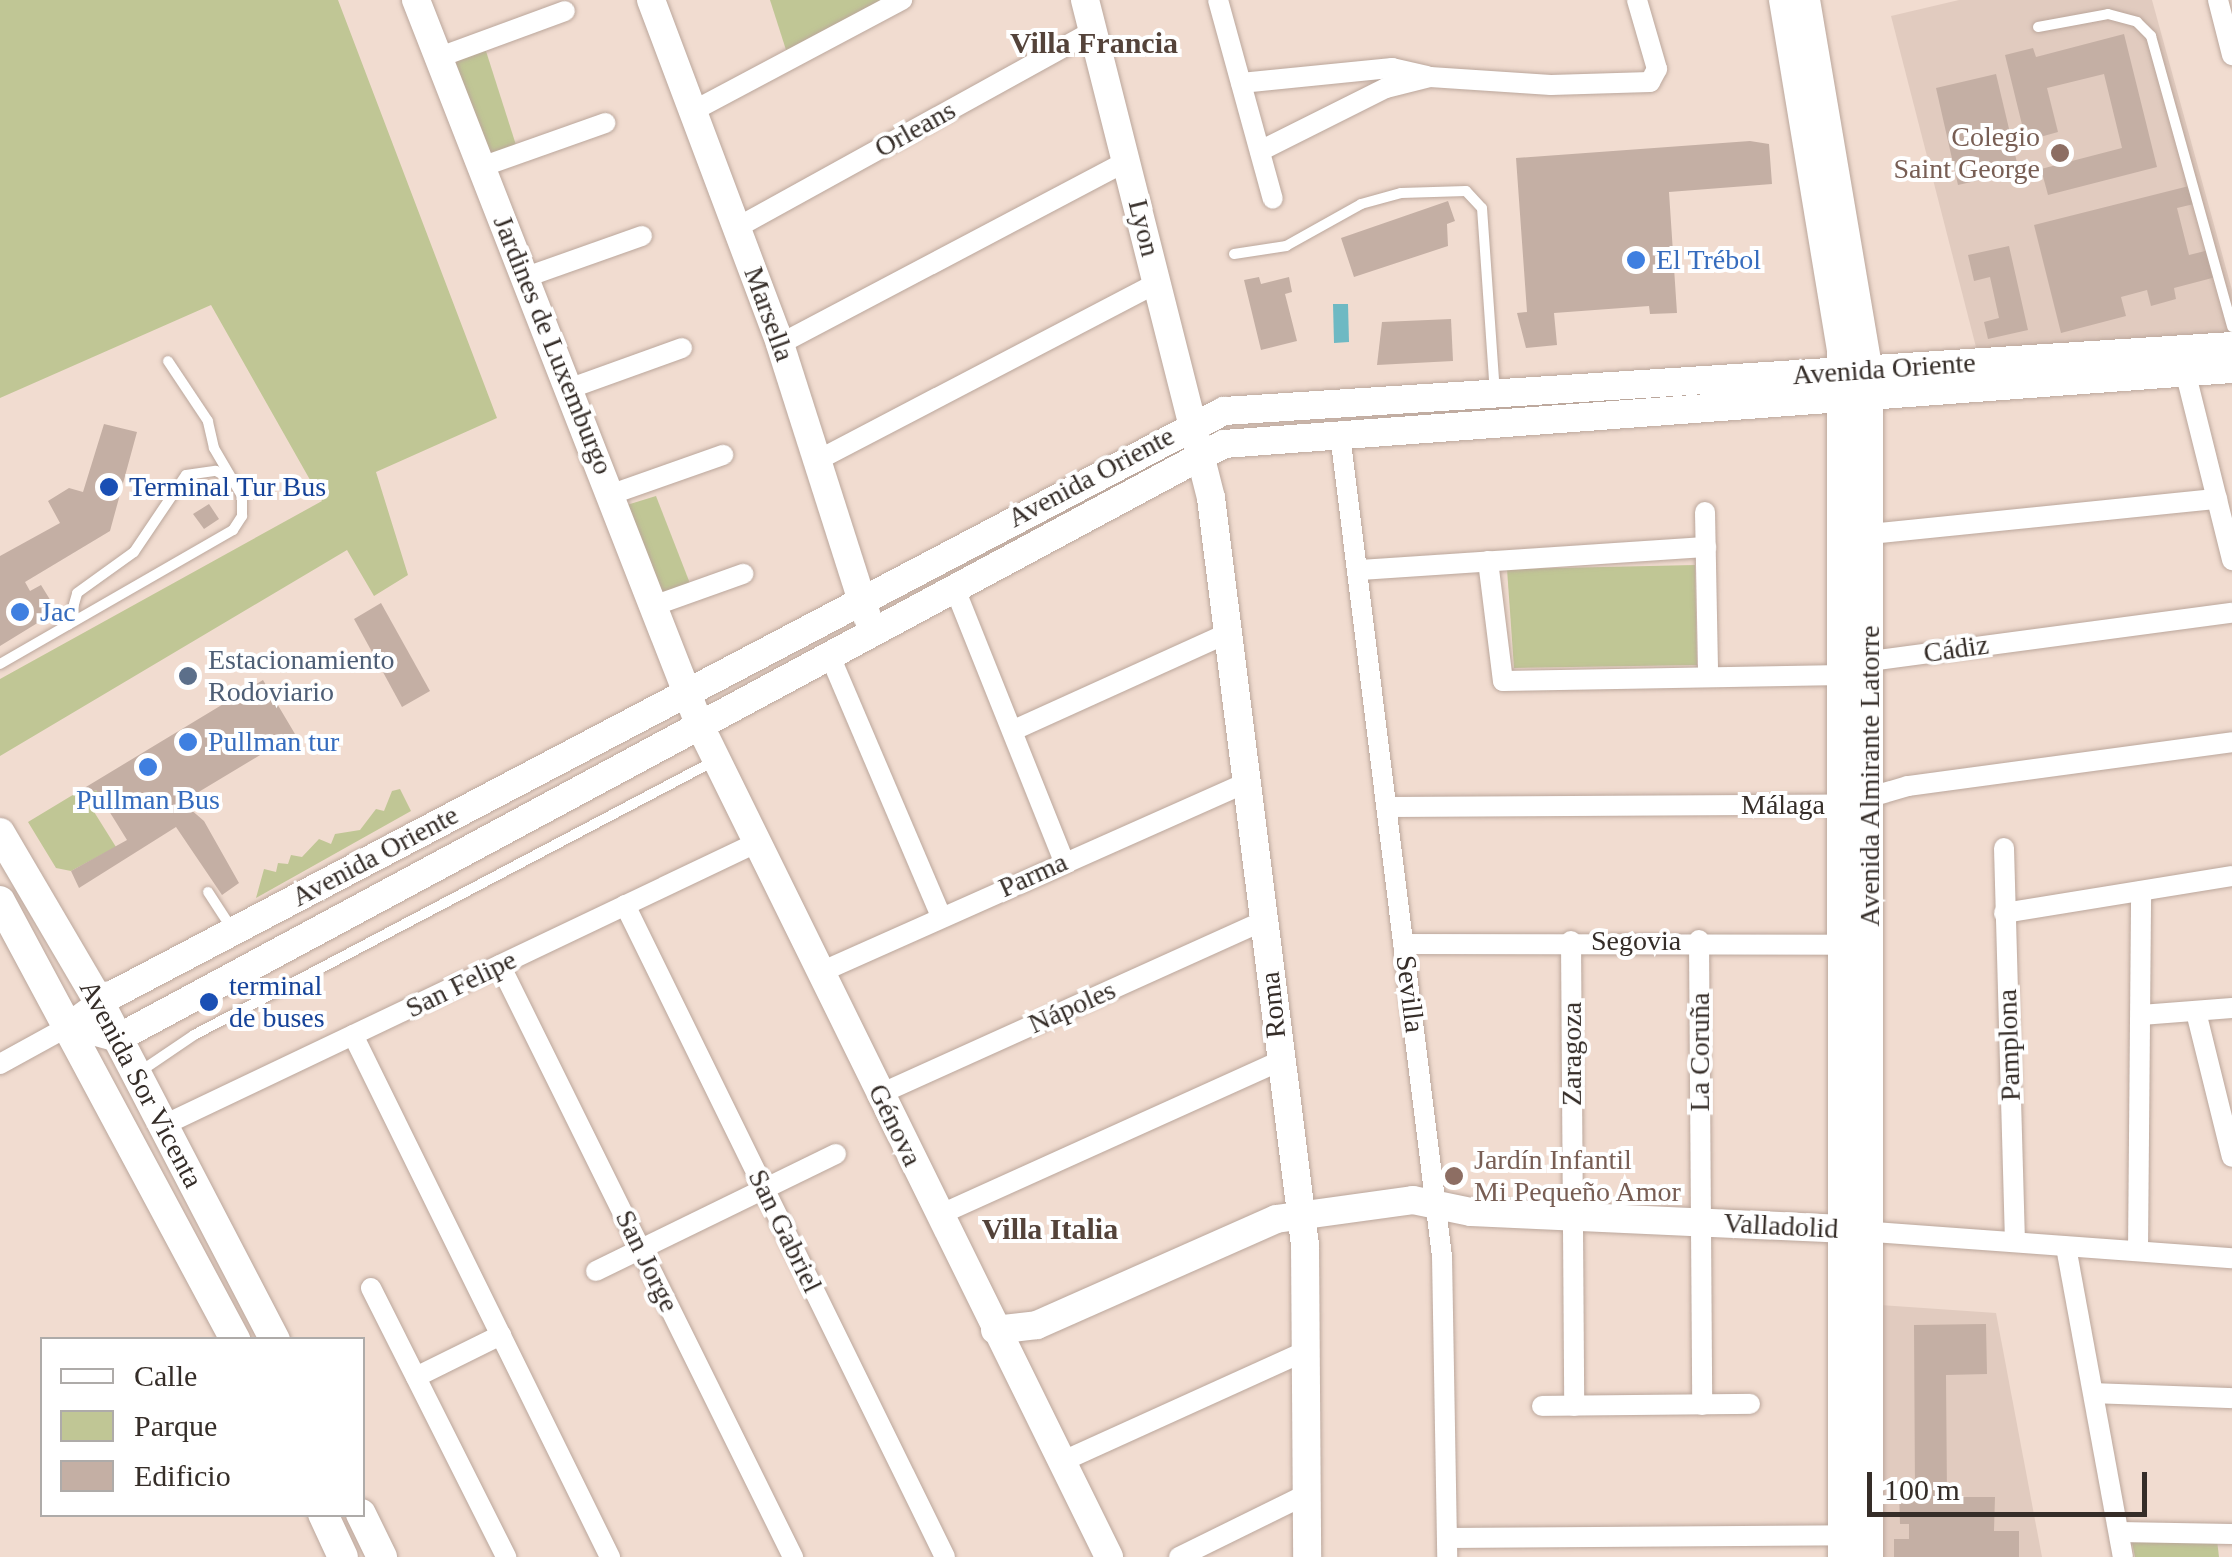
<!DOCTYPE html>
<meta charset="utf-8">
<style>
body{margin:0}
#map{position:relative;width:2232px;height:1557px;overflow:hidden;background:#f1dcd0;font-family:Georgia,serif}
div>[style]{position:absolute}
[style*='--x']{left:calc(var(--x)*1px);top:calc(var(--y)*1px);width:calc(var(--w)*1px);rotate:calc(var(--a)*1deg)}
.education>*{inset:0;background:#e1cbbf}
.green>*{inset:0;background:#c0c695}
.water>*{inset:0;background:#6eb9c3}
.building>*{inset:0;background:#c4afa4}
.roads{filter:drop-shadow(0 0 2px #bba79c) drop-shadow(0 0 2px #bba79c)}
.lane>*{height:10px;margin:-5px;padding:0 5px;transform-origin:5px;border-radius:5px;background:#fff}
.street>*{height:20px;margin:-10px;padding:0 10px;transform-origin:10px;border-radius:10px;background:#fff}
.secondary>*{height:28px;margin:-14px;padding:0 14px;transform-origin:14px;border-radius:14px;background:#fff}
.primary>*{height:30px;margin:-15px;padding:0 15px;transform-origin:15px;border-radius:15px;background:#fff}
.dots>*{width:28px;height:28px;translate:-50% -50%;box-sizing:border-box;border:5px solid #fff;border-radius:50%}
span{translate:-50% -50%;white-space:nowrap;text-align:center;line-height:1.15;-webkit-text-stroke:8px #fff;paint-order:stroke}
.street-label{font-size:28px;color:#352d28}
.education-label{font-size:28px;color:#785e54}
.right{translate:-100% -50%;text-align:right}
.left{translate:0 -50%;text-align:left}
.shop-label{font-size:28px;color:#366cbe}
.transit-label{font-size:28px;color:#164399}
.service-label{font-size:28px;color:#4e5e75}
.neighbourhood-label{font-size:30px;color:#54433a;font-weight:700}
.legend{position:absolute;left:40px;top:1337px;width:325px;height:180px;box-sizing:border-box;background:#fff;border:2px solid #aeaba9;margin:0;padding:12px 18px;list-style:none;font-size:30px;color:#352d28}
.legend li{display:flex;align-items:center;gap:20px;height:50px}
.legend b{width:50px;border:2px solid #aeaba9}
.scale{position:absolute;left:1867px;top:1472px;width:280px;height:45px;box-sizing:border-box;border:5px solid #352d28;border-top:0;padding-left:12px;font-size:30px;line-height:35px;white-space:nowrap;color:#352d28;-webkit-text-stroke:8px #fff;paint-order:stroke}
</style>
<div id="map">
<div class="education">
<i style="clip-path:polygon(1959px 0,2152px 0,2232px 290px,2232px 334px,1977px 351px,1891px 16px)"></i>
<i style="clip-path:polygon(1880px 1305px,1996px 1313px,2042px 1557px,1880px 1557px)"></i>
</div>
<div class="green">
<i style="clip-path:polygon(0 0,338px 0,497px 418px,376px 472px,408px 575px,374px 596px,347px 550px,0 756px,0 679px,322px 501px,211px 305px,0 398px)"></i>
<i style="clip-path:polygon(770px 0,887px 0,787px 53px)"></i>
<i style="clip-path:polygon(485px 48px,516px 145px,483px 157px,447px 61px)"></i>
<i style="clip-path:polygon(656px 496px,691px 586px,656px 597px,617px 508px)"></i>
<i style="clip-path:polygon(1695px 565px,1697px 665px,1514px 668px,1507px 569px)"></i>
<i style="clip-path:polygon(400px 789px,411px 811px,256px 898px,264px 869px,276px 872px,278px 863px,288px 864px,291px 855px,302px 857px,319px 839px,331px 844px,335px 834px,360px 830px,376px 809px,384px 811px,392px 791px)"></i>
<i style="clip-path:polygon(96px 790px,102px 799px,91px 807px,116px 847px,71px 871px,56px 868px,28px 822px,76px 793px,79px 799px)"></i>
<i style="clip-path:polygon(2131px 1537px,2217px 1540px,2219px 1557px,2135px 1557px)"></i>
</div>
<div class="water">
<i style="clip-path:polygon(1333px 304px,1348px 304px,1349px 342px,1334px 343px)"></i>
</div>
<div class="building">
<i style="clip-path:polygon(2124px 34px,2157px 167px,2048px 195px,2041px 169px,2122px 148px,2104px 74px,2047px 88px,2058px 132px,2026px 141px,2005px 55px,2033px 48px,2036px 57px)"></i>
<i style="clip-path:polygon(1996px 74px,2019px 171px,1958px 185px,1936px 88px)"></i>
<i style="clip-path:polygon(1750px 141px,1769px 144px,1772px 184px,1669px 192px,1677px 313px,1650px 314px,1649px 306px,1554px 313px,1557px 345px,1526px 348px,1517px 313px,1527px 312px,1516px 158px)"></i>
<i style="clip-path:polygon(2189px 186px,2194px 204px,2177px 208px,2189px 255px,2209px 250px,2216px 277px,2174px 288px,2176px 299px,2151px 306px,2147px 290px,2121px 297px,2126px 316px,2061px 333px,2034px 225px)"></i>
<i style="clip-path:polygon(1448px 201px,1455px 221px,1447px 224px,1448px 246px,1354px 277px,1341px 238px)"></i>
<i style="clip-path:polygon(2009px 246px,2028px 330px,1988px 339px,1984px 322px,1999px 318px,1990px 277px,1974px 281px,1968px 255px)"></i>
<i style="clip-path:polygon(1259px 277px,1261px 284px,1289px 277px,1292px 292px,1285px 294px,1297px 341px,1261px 350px,1244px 280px)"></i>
<i style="clip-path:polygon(1451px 319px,1453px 361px,1377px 365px,1382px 322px)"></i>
<i style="clip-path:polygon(104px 424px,137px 432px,110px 531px,25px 582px,30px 591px,41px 585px,57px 611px,0 646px,0 556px,60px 523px,48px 501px,69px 488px,83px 492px)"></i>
<i style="clip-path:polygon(209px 504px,219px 519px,204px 529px,193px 514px)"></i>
<i style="clip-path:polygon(381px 603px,430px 691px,402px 707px,354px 619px)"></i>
<i style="clip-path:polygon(263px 680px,295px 734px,182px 802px,204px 821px,239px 883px,222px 895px,176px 827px,79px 888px,71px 871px,127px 840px,96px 790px,78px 799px,76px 793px)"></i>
<i style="clip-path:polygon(1986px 1324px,1987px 1374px,1946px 1375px,1947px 1497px,1995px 1497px,1994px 1531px,2019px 1531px,2019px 1557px,1894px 1557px,1894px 1539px,1909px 1539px,1909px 1524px,1900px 1524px,1899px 1493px,1915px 1493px,1914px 1325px)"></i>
</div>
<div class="roads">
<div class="lane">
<i style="--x:2038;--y:27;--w:71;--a:-10.5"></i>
<i style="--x:2108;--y:14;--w:30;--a:15"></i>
<i style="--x:2137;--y:22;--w:20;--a:45"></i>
<i style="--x:2151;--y:36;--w:302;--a:74.4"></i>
<i style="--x:1234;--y:254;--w:53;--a:-8.7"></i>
<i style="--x:1286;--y:246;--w:86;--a:-29.2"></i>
<i style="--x:1361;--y:204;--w:41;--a:-15.4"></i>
<i style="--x:1401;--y:193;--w:65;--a:-1.8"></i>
<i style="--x:1466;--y:191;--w:23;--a:47"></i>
<i style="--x:1482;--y:208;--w:185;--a:86"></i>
<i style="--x:68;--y:625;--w:33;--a:-74"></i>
<i style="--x:77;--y:593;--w:70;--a:-35.7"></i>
<i style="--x:134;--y:552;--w:93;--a:-56"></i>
<i style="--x:186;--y:475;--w:30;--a:-8"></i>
<i style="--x:216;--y:471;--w:21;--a:29"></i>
<i style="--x:0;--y:664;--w:269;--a:-29.9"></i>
<i style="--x:233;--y:530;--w:17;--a:-57"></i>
<i style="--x:242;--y:516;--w:20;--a:-90"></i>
<i style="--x:242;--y:496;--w:56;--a:-120.3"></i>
<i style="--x:214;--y:448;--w:28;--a:-103"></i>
<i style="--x:208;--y:421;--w:72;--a:-123.7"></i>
<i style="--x:208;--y:892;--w:44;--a:57"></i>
<i style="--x:138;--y:1073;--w:68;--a:-34.2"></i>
<i style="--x:194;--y:1035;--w:590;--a:-27.78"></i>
</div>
<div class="street">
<i style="--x:1218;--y:0;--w:206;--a:74.6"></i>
<i style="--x:2218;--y:0;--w:57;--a:75.7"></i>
<i style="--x:440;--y:57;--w:133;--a:-20.2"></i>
<i style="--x:1241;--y:83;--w:152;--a:-5.7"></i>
<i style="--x:1392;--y:68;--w:36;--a:13"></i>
<i style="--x:693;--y:111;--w:237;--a:-28"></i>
<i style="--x:1260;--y:151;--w:141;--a:-26.6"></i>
<i style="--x:1386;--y:88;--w:45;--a:-14"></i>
<i style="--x:1430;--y:77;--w:121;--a:3.8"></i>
<i style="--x:1551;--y:85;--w:99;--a:-1.7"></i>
<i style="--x:1650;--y:82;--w:15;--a:-62"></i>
<i style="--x:1657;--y:69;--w:72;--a:-106.2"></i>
<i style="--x:481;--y:167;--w:132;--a:-19.5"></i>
<i style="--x:738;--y:227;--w:406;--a:-28.9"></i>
<i style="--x:526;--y:277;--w:123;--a:-19.5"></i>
<i style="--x:780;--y:344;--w:392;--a:-27.8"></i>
<i style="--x:2185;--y:371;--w:195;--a:76"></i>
<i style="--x:571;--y:388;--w:118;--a:-19.8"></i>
<i style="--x:1340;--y:434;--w:828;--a:82.93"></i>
<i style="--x:1442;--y:1256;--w:301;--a:89"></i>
<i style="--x:820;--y:459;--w:382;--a:-27.6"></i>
<i style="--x:612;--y:494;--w:118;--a:-19.4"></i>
<i style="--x:1705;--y:512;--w:163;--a:88.9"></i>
<i style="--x:1870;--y:534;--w:349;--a:-5.8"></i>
<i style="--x:1488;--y:561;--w:121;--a:82.9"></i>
<i style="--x:1503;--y:681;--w:340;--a:-1"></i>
<i style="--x:1843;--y:675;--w:30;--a:-27"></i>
<i style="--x:1870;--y:661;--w:365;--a:-7.6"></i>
<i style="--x:1359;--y:570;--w:348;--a:-3.8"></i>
<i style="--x:955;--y:589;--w:293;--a:68.2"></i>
<i style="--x:653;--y:606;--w:96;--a:-19.6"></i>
<i style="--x:830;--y:656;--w:283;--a:66.9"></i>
<i style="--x:1014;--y:730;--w:235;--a:-24.4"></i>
<i style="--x:1389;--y:807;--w:454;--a:-0.3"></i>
<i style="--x:1843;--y:805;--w:68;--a:-16.3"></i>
<i style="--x:1908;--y:786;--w:327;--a:-7.7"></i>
<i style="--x:2004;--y:848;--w:394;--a:88.4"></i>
<i style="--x:625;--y:905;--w:726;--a:63.86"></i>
<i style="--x:2004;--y:913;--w:231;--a:-9.2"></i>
<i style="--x:1699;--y:940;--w:465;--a:89.6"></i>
<i style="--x:1571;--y:941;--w:465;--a:89.6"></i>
<i style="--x:1403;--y:944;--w:448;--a:0.1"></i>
<i style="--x:500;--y:965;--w:661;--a:63.67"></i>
<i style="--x:821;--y:972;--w:465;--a:-24"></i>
<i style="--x:2196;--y:1012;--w:149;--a:76.1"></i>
<i style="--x:2141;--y:1015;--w:91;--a:-4.4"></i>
<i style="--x:353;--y:1035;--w:582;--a:63.79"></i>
<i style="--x:0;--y:1064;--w:81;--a:-28.8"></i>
<i style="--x:880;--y:1094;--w:421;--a:-24.3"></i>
<i style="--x:164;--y:1125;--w:658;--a:-25.47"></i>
<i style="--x:939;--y:1215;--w:372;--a:-24.3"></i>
<i style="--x:1860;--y:1231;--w:373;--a:4.2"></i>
<i style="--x:2066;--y:1247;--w:315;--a:79.6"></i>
<i style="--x:2138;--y:1251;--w:360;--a:-89.5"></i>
<i style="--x:596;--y:1271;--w:267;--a:-26"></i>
<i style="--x:371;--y:1288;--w:301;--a:63.3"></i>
<i style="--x:416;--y:1377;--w:95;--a:-26.3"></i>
<i style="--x:2094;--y:1393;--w:138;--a:2.1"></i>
<i style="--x:1542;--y:1406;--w:208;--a:-0.6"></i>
<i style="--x:1061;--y:1462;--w:269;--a:-24.4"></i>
<i style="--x:2119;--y:1532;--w:113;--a:1"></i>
<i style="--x:1447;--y:1538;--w:405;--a:-0.4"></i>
<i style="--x:1179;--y:1557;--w:143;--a:-26.2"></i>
</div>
<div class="secondary">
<i style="--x:416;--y:0;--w:780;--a:68.64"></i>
<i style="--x:700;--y:726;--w:926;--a:63.79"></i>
<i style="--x:651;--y:0;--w:367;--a:69.4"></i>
<i style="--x:780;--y:344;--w:286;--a:72.3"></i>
<i style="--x:1085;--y:0;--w:514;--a:75.8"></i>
<i style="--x:1211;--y:498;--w:753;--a:82.83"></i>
<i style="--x:1305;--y:1245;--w:312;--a:89.6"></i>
<i style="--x:1783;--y:0;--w:356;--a:80.6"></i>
<i style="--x:1841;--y:351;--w:1206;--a:89.95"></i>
<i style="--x:1806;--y:0;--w:376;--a:80.4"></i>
<i style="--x:1869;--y:371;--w:1186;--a:90"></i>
<i style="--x:71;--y:1025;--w:51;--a:-36.2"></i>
<i style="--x:112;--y:995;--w:1256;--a:-27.71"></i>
<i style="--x:1224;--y:411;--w:1010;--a:-3.69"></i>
<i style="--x:71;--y:1025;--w:49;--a:15.5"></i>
<i style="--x:118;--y:1038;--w:1255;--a:-28.24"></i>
<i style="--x:1224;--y:444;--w:1011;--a:-4.26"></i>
<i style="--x:995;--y:1330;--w:42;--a:-6.8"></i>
<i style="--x:1037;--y:1325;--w:261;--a:-23.9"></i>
<i style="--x:1276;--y:1219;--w:138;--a:-7.9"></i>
<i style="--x:1413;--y:1200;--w:59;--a:11.7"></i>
<i style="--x:1471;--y:1212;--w:372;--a:2.6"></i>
</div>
<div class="primary">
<i style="--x:0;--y:833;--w:196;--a:59.6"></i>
<i style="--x:99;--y:1002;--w:381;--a:62.5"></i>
<i style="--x:0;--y:901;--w:498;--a:61.8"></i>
<i style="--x:323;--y:1514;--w:47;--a:65.1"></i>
<i style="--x:361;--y:1514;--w:48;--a:64"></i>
</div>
</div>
<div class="dots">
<i style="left:2060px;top:153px;background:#8d6e63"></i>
<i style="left:1636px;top:260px;background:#3f7fe0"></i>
<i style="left:109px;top:487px;background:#1a4fb4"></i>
<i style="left:20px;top:612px;background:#3f7fe0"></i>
<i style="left:188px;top:676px;background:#5c6f8a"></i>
<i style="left:188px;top:742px;background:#3f7fe0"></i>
<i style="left:148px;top:767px;background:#3f7fe0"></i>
<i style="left:209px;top:1002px;background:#1a4fb4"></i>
<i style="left:1454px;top:1176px;background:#8d6e63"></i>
</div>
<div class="street-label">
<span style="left:915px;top:129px;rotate:-29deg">Orleans</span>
<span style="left:1144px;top:228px;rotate:76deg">Lyon</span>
<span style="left:769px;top:314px;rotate:70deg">Marsella</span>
<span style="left:553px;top:345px;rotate:68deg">Jardines de Luxemburgo</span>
<span style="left:1884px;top:369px;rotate:-4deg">Avenida Oriente</span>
<span style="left:1091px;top:477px;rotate:-28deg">Avenida Oriente</span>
<span style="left:1956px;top:649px;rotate:-8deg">Cádiz</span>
<span style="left:1870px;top:776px;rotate:-90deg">Avenida Almirante Latorre</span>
<span style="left:1783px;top:805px">Málaga</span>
<span style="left:375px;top:856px;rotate:-28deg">Avenida Oriente</span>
<span style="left:1033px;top:875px;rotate:-24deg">Parma</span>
<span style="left:1636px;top:941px">Segovia</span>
<span style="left:461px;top:984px;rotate:-26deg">San Felipe</span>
<span style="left:1410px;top:994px;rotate:83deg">Sevilla</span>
<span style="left:1273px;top:1005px;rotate:-96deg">Roma</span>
<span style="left:1072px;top:1007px;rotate:-24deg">Nápoles</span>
<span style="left:2009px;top:1045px;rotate:-92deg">Pamplona</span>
<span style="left:1700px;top:1052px;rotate:-90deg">La Coruña</span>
<span style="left:1572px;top:1054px;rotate:-90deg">Zaragoza</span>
<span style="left:141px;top:1084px;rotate:62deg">Avenida Sor Vicenta</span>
<span style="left:895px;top:1125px;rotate:64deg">Génova</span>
<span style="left:1781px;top:1226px;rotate:3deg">Valladolid</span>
<span style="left:785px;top:1231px;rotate:64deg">San Gabriel</span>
<span style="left:647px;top:1261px;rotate:64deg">San Jorge</span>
</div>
<div class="education-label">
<span class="right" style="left:2040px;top:153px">Colegio<br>Saint George</span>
<span class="left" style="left:1474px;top:1176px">Jardín Infantil<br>Mi Pequeño Amor</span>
</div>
<div class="shop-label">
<span class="left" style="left:1656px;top:260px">El Trébol</span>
<span class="left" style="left:40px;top:612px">Jac</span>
<span class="left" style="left:208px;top:742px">Pullman tur</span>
<span style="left:148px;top:800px">Pullman Bus</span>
</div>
<div class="transit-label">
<span class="left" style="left:129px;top:487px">Terminal Tur Bus</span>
<span class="left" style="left:229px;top:1002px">terminal<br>de buses</span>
</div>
<div class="service-label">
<span class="left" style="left:208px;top:676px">Estacionamiento<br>Rodoviario</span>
</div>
<div class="neighbourhood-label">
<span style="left:1094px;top:43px">Villa Francia</span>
<span style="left:1050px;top:1229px">Villa Italia</span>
</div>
<ul class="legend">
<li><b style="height:12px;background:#fff"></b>Calle</li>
<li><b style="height:28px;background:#c0c695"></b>Parque</li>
<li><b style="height:28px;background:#c4afa4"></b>Edificio</li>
</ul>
<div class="scale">100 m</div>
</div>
